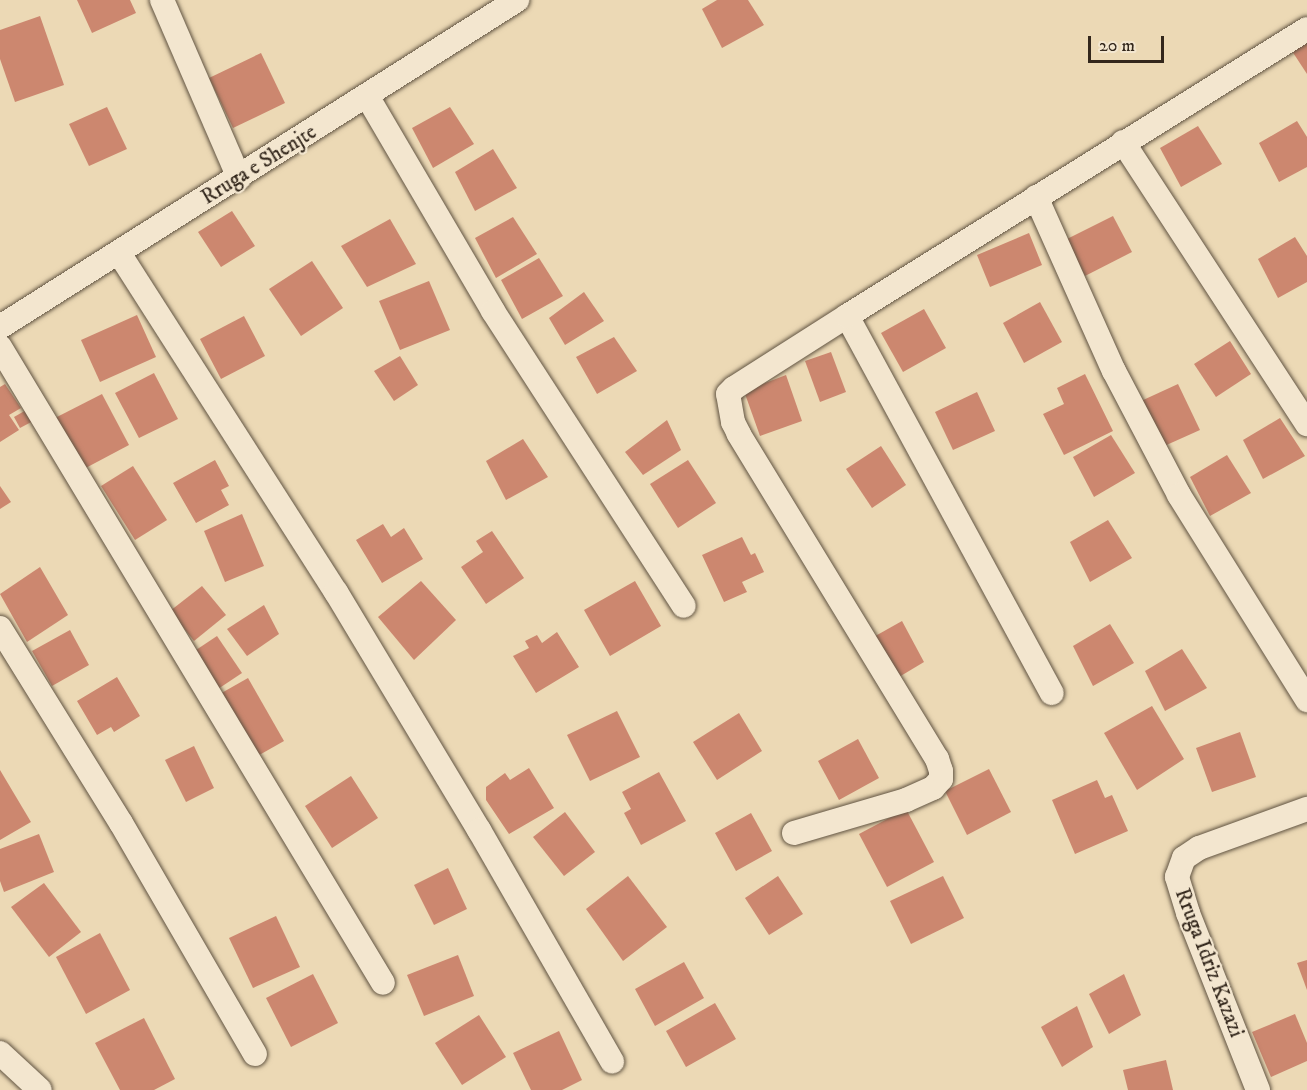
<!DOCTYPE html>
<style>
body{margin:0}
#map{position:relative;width:1307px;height:1090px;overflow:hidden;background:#ecd9b5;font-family:"IM FELL DW Pica",serif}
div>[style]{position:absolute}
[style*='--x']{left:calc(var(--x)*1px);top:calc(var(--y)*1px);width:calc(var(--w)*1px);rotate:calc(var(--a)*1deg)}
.building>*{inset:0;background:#cc876f}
.roads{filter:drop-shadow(0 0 2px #615442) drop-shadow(0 0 2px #615442)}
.minor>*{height:24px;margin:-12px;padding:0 12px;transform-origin:12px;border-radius:12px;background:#f3e6cf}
span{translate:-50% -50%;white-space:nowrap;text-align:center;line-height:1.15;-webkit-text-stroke:4.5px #f3e6cf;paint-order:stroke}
.street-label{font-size:21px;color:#33271c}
.scale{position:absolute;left:1088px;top:36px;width:76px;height:27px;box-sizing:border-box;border:3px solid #33271c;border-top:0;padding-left:8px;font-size:18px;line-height:21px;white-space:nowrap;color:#33271c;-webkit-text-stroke:4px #f3e6cf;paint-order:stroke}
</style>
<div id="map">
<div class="building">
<i style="clip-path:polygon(77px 0,130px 0,136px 13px,92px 33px)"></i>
<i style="clip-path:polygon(717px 0,748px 0,764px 25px,722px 48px,702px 9px)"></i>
<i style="clip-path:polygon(40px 16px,64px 85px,15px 102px,0 59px,0 30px)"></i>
<i style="clip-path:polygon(1307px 38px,1307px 74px,1290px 48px)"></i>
<i style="clip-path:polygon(261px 53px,285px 103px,233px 128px,209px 78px)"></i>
<i style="clip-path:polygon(107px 107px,127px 149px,89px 166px,69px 124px)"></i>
<i style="clip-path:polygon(450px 107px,474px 144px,433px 168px,412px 128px)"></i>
<i style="clip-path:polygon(1297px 121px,1307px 137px,1307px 167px,1279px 182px,1259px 143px)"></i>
<i style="clip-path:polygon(1198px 126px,1222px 164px,1181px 187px,1160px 148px)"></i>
<i style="clip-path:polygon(493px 149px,517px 188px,475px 211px,455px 172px)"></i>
<i style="clip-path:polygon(232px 211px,255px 246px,221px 267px,198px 232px)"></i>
<i style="clip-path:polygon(1113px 216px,1132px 252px,1085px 276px,1067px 239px)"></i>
<i style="clip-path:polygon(513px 217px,537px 254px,496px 278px,475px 238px)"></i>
<i style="clip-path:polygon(390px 219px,416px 264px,367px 287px,341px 246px)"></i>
<i style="clip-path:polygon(1029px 233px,1042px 265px,990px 287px,977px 255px)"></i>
<i style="clip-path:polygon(1295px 237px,1307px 256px,1307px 282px,1278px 298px,1258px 259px)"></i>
<i style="clip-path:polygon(539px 258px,563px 296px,522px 319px,501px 280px)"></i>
<i style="clip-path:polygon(312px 261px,343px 308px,301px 336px,269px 289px)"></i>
<i style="clip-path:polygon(429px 281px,450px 330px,400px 350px,379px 301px)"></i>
<i style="clip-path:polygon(584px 292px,604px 321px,565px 345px,549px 318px)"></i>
<i style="clip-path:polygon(1040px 302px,1062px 342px,1024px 363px,1003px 323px)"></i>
<i style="clip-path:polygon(924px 309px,946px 348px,903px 372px,881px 333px)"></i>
<i style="clip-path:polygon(137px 315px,156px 357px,100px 382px,81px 340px)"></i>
<i style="clip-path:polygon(244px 316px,265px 356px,221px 379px,200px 339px)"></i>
<i style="clip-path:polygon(614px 337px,637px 371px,597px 394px,576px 357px)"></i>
<i style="clip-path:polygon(1230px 341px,1251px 374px,1216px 397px,1194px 364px)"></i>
<i style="clip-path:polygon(831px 352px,846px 392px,820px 402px,805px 361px)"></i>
<i style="clip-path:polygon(400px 356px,418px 385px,394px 401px,374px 371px)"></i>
<i style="clip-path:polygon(154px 373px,178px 419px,139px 438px,115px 393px)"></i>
<i style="clip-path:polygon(1085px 374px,1113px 431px,1064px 455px,1043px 414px,1064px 404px,1057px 388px)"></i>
<i style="clip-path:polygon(786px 375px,802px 421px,760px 436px,744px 391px)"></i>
<i style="clip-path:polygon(5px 384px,21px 408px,9px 415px,19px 430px,0 442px,0 387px)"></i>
<i style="clip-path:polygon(1178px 384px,1200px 430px,1162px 447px,1141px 401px)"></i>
<i style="clip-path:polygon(977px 392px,995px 431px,953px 450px,935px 412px)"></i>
<i style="clip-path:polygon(102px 394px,129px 445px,80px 471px,53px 419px)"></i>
<i style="clip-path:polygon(28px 409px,35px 420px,20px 428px,14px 417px)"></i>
<i style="clip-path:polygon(1280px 418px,1305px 456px,1263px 479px,1243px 440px)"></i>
<i style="clip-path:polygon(667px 420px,681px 450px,643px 475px,625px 452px)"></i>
<i style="clip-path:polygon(1111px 435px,1135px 473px,1094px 497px,1073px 457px)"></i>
<i style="clip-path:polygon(523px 439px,548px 477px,506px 500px,486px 461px)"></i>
<i style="clip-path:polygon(881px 446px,906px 485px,872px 508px,846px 469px)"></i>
<i style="clip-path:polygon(1227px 455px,1251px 493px,1210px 516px,1190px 477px)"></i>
<i style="clip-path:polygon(215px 460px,229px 486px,221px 490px,229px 505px,196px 523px,173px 483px)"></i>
<i style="clip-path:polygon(688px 460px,716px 503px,678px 528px,650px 484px)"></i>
<i style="clip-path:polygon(133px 466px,167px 520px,135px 540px,101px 486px)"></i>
<i style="clip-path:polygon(0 486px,11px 502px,0 509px)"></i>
<i style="clip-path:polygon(242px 514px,264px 566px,225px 582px,204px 531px)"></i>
<i style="clip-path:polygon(1108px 520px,1132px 558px,1090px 582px,1070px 542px)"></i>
<i style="clip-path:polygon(383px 524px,391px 537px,404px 528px,423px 559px,382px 583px,356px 540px)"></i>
<i style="clip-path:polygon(492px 531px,524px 578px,486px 604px,461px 567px,483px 552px,476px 541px)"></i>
<i style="clip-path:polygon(742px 537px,751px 555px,755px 553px,764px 572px,742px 582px,747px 592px,724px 602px,702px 555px)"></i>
<i style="clip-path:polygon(40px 567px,68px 615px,27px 642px,0 594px)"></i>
<i style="clip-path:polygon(421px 581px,456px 620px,414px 660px,378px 617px)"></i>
<i style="clip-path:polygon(635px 581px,661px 626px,610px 656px,584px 610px)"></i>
<i style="clip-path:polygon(202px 586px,226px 615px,194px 641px,170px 611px)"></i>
<i style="clip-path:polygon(264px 605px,279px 634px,247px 656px,227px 629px)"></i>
<i style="clip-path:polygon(902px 621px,924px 662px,894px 680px,870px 639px)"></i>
<i style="clip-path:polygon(1110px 624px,1134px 663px,1093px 686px,1073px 646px)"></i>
<i style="clip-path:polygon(70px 630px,89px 665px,52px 686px,32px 651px)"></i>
<i style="clip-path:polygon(557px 632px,579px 667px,536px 693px,513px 656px,529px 648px,525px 641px,537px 635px,542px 643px)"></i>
<i style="clip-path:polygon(217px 636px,242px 673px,218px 689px,193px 652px)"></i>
<i style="clip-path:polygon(1182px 649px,1207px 688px,1165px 711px,1145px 671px)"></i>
<i style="clip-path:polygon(117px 677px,140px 716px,114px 732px,111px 727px,97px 735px,77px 701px)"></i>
<i style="clip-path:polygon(248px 678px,284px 741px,254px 758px,218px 695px)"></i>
<i style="clip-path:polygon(1152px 706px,1184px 759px,1137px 790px,1104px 733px)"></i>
<i style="clip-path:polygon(617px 711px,640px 757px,590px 781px,567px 735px)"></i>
<i style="clip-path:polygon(739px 713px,762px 751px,717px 780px,693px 742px)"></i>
<i style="clip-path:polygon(1240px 732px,1256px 777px,1212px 792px,1196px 748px)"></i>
<i style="clip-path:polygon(858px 739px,879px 778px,839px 800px,818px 761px)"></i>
<i style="clip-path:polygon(194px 746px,214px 788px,186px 802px,165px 760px)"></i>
<i style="clip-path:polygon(529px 768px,554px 808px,509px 834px,486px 800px,486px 787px,505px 773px,510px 780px)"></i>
<i style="clip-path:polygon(989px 769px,1011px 812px,967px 835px,945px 791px)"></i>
<i style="clip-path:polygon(0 770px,31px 822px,0 840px)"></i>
<i style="clip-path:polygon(659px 772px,686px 821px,641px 845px,624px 813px,631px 809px,622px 792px)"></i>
<i style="clip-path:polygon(351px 776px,378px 818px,332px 848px,305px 806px)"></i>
<i style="clip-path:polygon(1097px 780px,1105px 798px,1112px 795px,1128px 831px,1075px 854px,1052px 800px)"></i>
<i style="clip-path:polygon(906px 809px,934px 862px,887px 887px,859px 834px)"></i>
<i style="clip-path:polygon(565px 812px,595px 852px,564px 876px,533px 837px)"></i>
<i style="clip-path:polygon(751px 813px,772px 851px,736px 871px,715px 833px)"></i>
<i style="clip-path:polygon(39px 834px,54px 872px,4px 892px,0 881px,0 849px)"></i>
<i style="clip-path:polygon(448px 868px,467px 909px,434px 925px,414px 885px)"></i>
<i style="clip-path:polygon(628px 876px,667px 927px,623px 961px,586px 909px)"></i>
<i style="clip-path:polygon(778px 876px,803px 914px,769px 935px,745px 898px)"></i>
<i style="clip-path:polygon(943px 876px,964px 918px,911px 944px,890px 901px)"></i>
<i style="clip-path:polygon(44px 883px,81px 932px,49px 957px,11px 907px)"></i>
<i style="clip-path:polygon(276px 916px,300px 967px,253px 988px,229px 938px)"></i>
<i style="clip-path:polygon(100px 933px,130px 990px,86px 1014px,56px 957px)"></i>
<i style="clip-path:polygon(458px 955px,474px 996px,424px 1016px,407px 975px)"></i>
<i style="clip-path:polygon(1307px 960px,1307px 990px,1297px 963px)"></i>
<i style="clip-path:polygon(684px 962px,704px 998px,655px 1026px,635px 989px)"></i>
<i style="clip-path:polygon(313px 974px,338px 1023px,291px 1047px,266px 998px)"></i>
<i style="clip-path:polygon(1124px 974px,1141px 1015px,1109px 1034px,1089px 994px)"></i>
<i style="clip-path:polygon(715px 1003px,736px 1039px,686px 1067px,666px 1031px)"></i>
<i style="clip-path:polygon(1077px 1006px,1093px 1047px,1062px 1067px,1041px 1027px)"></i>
<i style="clip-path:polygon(1295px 1014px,1307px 1043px,1307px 1061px,1271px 1077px,1252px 1032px)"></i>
<i style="clip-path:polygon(479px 1015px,506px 1057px,462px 1085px,435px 1043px)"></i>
<i style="clip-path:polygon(144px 1018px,175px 1079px,154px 1090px,120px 1090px,95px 1043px)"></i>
<i style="clip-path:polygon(559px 1031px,582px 1080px,562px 1090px,531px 1090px,513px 1053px)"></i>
<i style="clip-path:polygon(1166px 1060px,1173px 1090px,1128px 1090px,1123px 1070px)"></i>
</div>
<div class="roads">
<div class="minor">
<i style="--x:162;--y:0;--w:194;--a:66.6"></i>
<i style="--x:367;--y:96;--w:249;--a:59.6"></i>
<i style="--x:493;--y:311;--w:351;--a:57.1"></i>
<i style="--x:1123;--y:142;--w:337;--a:56.9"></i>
<i style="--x:1036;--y:197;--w:191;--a:65.9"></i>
<i style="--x:1114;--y:371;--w:140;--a:62.3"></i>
<i style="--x:1179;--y:495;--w:242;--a:58"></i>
<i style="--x:119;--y:253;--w:403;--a:57.4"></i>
<i style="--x:336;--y:592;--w:278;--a:59"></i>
<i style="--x:479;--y:830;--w:267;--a:60.1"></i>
<i style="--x:847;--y:316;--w:429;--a:61.5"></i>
<i style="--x:0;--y:327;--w:612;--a:-32.31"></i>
<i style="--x:0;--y:347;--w:742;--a:58.94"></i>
<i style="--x:0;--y:628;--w:229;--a:58.2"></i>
<i style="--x:121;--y:823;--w:267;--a:59.9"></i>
<i style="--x:794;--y:833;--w:117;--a:-16.4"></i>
<i style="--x:906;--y:800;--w:30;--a:-24"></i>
<i style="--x:933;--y:788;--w:12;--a:-48"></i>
<i style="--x:941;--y:779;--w:8;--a:-90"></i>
<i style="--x:941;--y:771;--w:13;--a:-108"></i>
<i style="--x:937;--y:759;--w:381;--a:-121.4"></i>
<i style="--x:739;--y:434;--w:13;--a:-117"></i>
<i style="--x:733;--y:422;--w:28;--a:-100"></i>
<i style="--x:728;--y:394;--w:8;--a:-45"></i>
<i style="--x:734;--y:388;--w:134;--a:-32.5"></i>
<i style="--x:847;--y:316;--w:542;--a:-31.96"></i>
<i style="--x:0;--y:1053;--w:54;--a:42.8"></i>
<i style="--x:1258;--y:1090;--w:190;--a:-111.6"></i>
<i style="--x:1188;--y:913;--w:38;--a:-107"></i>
<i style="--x:1177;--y:877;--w:20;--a:-70"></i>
<i style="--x:1184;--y:858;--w:18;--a:-34"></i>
<i style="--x:1199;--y:848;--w:115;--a:-19.9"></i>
</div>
</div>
<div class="street-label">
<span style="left:259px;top:165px;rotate:-32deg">Rruga e Shenjte</span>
<span style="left:1209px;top:963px;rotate:69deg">Rruga Idriz Kazazi</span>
</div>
<div class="scale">20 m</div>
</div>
